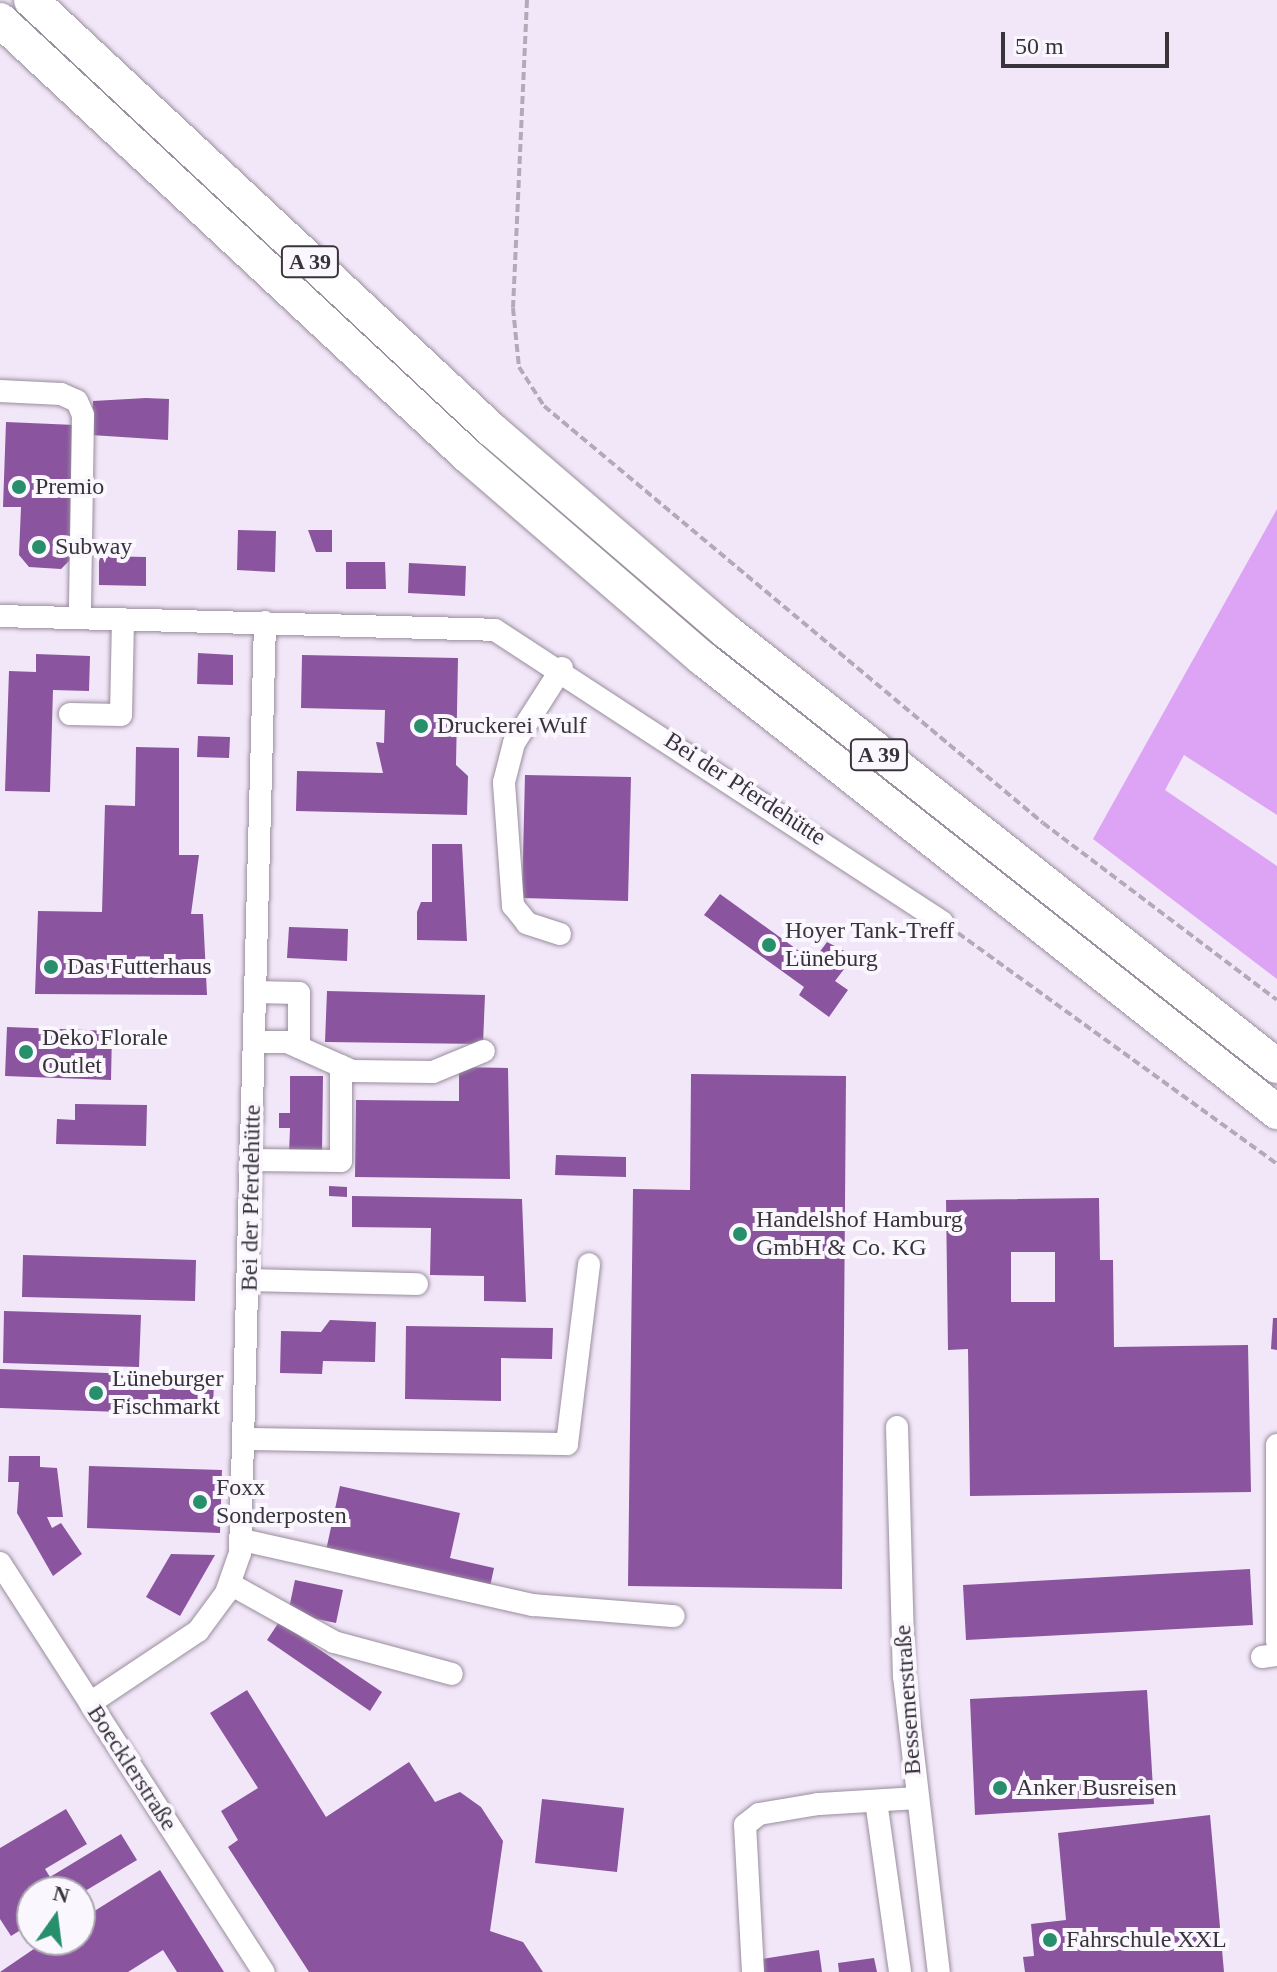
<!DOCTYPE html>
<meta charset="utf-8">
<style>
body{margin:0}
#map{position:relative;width:1277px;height:1972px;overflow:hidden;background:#f2e7f8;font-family:Georgia,serif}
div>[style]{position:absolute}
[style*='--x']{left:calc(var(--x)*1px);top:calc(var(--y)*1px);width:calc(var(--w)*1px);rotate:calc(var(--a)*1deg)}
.forest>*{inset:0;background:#dda4f5}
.building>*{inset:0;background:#8a549f}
.path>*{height:4px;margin-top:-2px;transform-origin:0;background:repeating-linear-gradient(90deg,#b3aab8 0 8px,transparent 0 12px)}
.roads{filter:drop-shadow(0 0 2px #998e9e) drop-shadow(0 0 2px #998e9e)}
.minor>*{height:22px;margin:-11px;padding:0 11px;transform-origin:11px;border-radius:11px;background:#fff}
.highway>*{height:34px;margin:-17px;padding:0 17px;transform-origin:17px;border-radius:17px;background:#fff}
.dots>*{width:22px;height:22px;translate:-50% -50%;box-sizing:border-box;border:4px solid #fbf7fe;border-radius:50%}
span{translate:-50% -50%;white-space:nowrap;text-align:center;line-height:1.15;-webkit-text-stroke:8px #fbf7fe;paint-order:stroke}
.shield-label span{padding:2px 6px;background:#fbf7fe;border:2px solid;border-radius:6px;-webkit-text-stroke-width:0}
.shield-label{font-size:22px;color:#39343b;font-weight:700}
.poi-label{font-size:24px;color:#39343b}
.left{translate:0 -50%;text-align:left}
.street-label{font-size:24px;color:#39343b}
.north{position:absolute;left:16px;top:1876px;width:80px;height:80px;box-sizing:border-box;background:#fbf7fe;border:2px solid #ada9b0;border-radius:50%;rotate:14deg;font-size:22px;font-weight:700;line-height:32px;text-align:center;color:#39343b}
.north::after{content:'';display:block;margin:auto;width:28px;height:36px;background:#288f6c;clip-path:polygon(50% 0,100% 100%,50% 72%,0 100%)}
.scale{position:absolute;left:1001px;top:32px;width:168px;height:36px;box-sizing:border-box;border:4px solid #39343b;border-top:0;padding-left:10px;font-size:24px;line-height:28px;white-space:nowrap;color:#39343b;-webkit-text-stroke:6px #fbf7fe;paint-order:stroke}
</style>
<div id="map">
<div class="forest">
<i style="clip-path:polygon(1277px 509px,1277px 815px,1184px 755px,1165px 790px,1277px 866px,1277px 979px,1093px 839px)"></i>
</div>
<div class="building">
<i style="clip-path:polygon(146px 398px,169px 399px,168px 440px,91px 435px,93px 401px)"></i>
<i style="clip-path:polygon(6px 422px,75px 425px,71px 559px,61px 569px,29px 567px,19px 555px,21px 507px,3px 507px)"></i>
<i style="clip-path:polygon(238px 530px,276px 531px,275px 572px,237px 570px)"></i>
<i style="clip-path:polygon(308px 530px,332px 530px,332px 552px,316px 552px)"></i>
<i style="clip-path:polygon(99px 556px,146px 557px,146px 586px,99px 585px)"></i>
<i style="clip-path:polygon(346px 562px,385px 562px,386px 589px,346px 589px)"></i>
<i style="clip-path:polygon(409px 563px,466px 566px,465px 596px,408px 593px)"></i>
<i style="clip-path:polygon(198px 653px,233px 655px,233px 685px,197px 684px)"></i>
<i style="clip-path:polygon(36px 654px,90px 656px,89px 691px,53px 690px,50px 792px,5px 791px,9px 671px,36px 672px)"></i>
<i style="clip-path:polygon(302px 655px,458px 658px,456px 765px,468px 776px,467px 815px,296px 811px,297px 771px,383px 773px,376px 742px,384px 743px,385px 710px,301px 708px)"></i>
<i style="clip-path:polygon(198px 736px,230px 737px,229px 758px,197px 757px)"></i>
<i style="clip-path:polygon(136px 747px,179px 748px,179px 855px,199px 855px,191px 914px,203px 914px,207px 995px,35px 994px,38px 911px,102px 912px,105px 805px,135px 806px)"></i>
<i style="clip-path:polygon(525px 775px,631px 777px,628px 901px,522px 898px)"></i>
<i style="clip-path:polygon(432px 844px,462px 844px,467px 941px,417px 940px,417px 912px,421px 902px,432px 902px)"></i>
<i style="clip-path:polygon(720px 894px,813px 961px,827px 942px,854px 956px,835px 981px,848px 990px,829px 1017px,799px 995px,804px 987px,704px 915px)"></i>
<i style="clip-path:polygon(289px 927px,348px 929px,347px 961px,287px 958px)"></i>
<i style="clip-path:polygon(327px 991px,485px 995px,483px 1044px,325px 1042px)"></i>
<i style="clip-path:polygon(7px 1027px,112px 1031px,111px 1080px,5px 1076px)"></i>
<i style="clip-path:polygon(459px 1067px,508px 1068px,510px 1179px,355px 1177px,356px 1100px,459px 1101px)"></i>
<i style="clip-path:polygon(691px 1074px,846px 1076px,842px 1589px,628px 1586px,633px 1189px,690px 1190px)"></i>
<i style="clip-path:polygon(290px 1076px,323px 1076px,322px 1153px,289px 1153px,290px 1128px,279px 1128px,279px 1113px,290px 1113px)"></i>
<i style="clip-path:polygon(75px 1104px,147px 1105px,146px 1146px,56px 1144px,57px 1119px,75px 1120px)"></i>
<i style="clip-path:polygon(556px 1155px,626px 1157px,626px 1177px,555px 1175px)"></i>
<i style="clip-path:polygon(329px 1186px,347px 1187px,347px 1197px,329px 1196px)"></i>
<i style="clip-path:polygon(352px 1196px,522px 1199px,526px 1302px,484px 1301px,484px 1276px,430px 1275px,431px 1228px,352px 1227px)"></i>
<i style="clip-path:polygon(evenodd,1099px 1198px,1100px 1260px,1113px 1260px,1114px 1347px,1248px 1345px,1251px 1492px,970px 1496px,968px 1349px,948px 1350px,946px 1200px,1099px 1198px,1011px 1252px,1055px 1252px,1055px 1302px,1011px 1302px,1011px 1252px)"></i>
<i style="clip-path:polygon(23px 1255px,196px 1260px,195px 1301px,22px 1297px)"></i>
<i style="clip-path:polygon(4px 1311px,141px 1315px,139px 1367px,3px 1363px)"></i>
<i style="clip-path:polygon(1273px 1318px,1277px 1318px,1277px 1350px,1271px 1349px)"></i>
<i style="clip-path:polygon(330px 1320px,376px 1322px,375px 1362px,323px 1361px,322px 1374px,280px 1373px,281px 1331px,321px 1332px)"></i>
<i style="clip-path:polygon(406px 1326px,553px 1328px,552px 1359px,501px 1358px,501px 1401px,405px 1399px)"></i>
<i style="clip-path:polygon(0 1369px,214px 1377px,213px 1415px,0 1408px)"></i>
<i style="clip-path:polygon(9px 1456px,40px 1456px,40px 1467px,57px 1468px,63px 1517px,47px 1517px,52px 1528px,61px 1523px,82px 1554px,53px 1576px,17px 1513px,19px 1482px,8px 1482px)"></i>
<i style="clip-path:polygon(89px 1466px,222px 1470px,220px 1533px,87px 1528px)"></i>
<i style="clip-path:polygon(340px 1486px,460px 1513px,450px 1558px,494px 1568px,489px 1591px,325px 1555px)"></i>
<i style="clip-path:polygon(171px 1554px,215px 1555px,180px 1616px,146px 1597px)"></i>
<i style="clip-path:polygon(1250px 1569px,1253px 1625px,966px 1640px,963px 1585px)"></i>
<i style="clip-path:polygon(295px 1580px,343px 1590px,336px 1623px,288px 1613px)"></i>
<i style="clip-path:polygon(279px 1622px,382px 1692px,370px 1711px,267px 1640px)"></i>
<i style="clip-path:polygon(247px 1690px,326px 1817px,409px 1762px,435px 1802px,460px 1792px,481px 1807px,503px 1841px,490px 1931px,523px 1942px,543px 1972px,309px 1972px,228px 1847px,238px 1840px,221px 1811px,258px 1788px,210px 1713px)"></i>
<i style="clip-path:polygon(1147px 1690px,1154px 1804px,975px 1815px,970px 1699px)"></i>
<i style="clip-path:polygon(542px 1799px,624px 1808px,617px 1872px,535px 1863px)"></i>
<i style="clip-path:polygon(66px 1809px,87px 1844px,45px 1869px,50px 1877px,121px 1834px,137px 1860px,80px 1894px,32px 1892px,32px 1923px,11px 1936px,0 1919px,0 1848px)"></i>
<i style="clip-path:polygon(1210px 1815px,1224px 1972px,1025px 1972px,1023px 1957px,1034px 1956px,1031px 1924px,1066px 1920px,1058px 1833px)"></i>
<i style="clip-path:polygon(160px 1870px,224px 1972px,177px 1972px,163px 1950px,128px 1972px,0 1972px,47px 1940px,80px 1940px,80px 1920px)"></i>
<i style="clip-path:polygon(819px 1950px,822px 1972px,764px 1972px,762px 1959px)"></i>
<i style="clip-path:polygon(874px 1958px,877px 1972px,839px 1972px,838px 1963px)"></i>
</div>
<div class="path">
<i style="--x:527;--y:0;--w:308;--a:92.6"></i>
<i style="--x:513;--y:308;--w:59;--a:84.2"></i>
<i style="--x:519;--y:367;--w:46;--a:57.3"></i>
<i style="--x:544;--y:406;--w:650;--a:39.88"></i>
<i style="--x:1043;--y:823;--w:293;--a:37.1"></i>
<i style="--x:958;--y:933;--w:394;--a:35.9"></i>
</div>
<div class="roads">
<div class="minor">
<i style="--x:0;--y:391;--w:61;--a:2.8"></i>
<i style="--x:61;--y:394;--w:17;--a:24"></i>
<i style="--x:77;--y:401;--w:15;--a:67"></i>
<i style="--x:83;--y:415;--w:202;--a:90.9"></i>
<i style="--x:0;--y:616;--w:495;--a:1.6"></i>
<i style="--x:495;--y:630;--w:534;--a:33.15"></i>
<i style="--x:70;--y:714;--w:51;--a:1.1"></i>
<i style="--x:121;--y:715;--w:96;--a:-88.8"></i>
<i style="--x:560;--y:934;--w:35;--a:-162"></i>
<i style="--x:527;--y:923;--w:22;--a:-129"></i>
<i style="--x:513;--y:906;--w:124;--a:-94.2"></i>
<i style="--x:504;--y:782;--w:40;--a:-75.6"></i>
<i style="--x:514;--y:743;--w:89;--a:-57.4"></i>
<i style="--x:255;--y:992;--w:44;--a:1.3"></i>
<i style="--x:299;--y:993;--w:54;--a:90"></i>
<i style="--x:255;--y:1042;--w:32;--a:0"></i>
<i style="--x:287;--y:1042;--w:71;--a:24"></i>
<i style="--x:352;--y:1071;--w:81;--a:0.7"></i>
<i style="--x:433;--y:1072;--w:55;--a:-22.4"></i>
<i style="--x:252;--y:1160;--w:89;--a:0.6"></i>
<i style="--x:341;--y:1161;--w:95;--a:-90"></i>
<i style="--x:249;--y:1280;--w:168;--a:1.4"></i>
<i style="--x:897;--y:1427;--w:249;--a:88.4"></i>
<i style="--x:904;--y:1676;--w:298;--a:83.3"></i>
<i style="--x:245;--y:1439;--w:322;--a:0.9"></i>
<i style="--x:567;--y:1444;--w:181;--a:-83"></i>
<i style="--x:1277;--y:1445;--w:196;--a:90"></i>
<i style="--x:242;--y:1540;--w:298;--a:12.6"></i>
<i style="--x:533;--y:1605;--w:141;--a:4.5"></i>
<i style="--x:0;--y:1563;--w:487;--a:57.2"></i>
<i style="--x:230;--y:1584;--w:119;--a:29.1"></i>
<i style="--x:334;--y:1642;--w:122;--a:15.2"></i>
<i style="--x:1262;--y:1657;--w:15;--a:-8"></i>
<i style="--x:90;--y:1703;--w:130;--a:-33.7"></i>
<i style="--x:198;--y:1631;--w:47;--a:-53.6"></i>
<i style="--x:226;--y:1593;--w:42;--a:-70.7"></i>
<i style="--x:240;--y:1553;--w:931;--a:-88.46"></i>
<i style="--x:876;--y:1801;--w:173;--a:82"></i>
<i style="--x:753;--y:1972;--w:147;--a:-93.1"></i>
<i style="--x:745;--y:1825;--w:18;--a:-38"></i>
<i style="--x:759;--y:1814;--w:60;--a:-9.6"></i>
<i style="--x:818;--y:1804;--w:97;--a:-3.5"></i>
</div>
<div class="highway">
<i style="--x:31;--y:0;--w:630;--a:43.01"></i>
<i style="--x:492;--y:430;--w:308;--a:40.7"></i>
<i style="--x:726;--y:631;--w:702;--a:38.29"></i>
<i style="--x:0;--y:20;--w:641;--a:42.98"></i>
<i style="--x:469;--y:457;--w:308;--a:40.8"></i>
<i style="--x:702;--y:658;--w:733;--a:38.29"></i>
</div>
</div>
<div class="dots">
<i style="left:19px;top:487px;background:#288f6c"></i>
<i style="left:39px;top:547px;background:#288f6c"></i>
<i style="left:421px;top:726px;background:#288f6c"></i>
<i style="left:769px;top:945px;background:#288f6c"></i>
<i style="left:51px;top:967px;background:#288f6c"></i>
<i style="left:26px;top:1052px;background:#288f6c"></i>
<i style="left:740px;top:1234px;background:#288f6c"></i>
<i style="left:96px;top:1393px;background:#288f6c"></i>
<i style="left:200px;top:1502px;background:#288f6c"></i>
<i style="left:1000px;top:1788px;background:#288f6c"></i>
<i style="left:1050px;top:1940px;background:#288f6c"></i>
</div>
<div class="shield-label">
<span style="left:310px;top:262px">A 39</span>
<span style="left:879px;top:755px">A 39</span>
</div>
<div class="poi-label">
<span class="left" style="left:35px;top:487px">Premio</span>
<span class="left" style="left:55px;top:547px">Subway</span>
<span class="left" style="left:437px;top:726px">Druckerei Wulf</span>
<span class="left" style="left:785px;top:945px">Hoyer Tank-Treff<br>Lüneburg</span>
<span class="left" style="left:67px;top:967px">Das Futterhaus</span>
<span class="left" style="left:42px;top:1052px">Deko Florale<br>Outlet</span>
<span class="left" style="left:756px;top:1234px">Handelshof Hamburg<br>GmbH &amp; Co. KG</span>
<span class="left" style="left:112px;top:1393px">Lüneburger<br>Fischmarkt</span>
<span class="left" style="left:216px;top:1502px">Foxx<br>Sonderposten</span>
<span class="left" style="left:1016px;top:1788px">Anker Busreisen</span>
<span class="left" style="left:1066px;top:1940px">Fahrschule XXL</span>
</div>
<div class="street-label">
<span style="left:745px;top:789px;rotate:33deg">Bei der Pferdehütte</span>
<span style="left:251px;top:1198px;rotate:-89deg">Bei der Pferdehütte</span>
<span style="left:908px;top:1700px;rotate:-94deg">Bessemerstraße</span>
<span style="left:132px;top:1768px;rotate:57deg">Boecklerstraße</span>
</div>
<div class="north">N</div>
<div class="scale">50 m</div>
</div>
